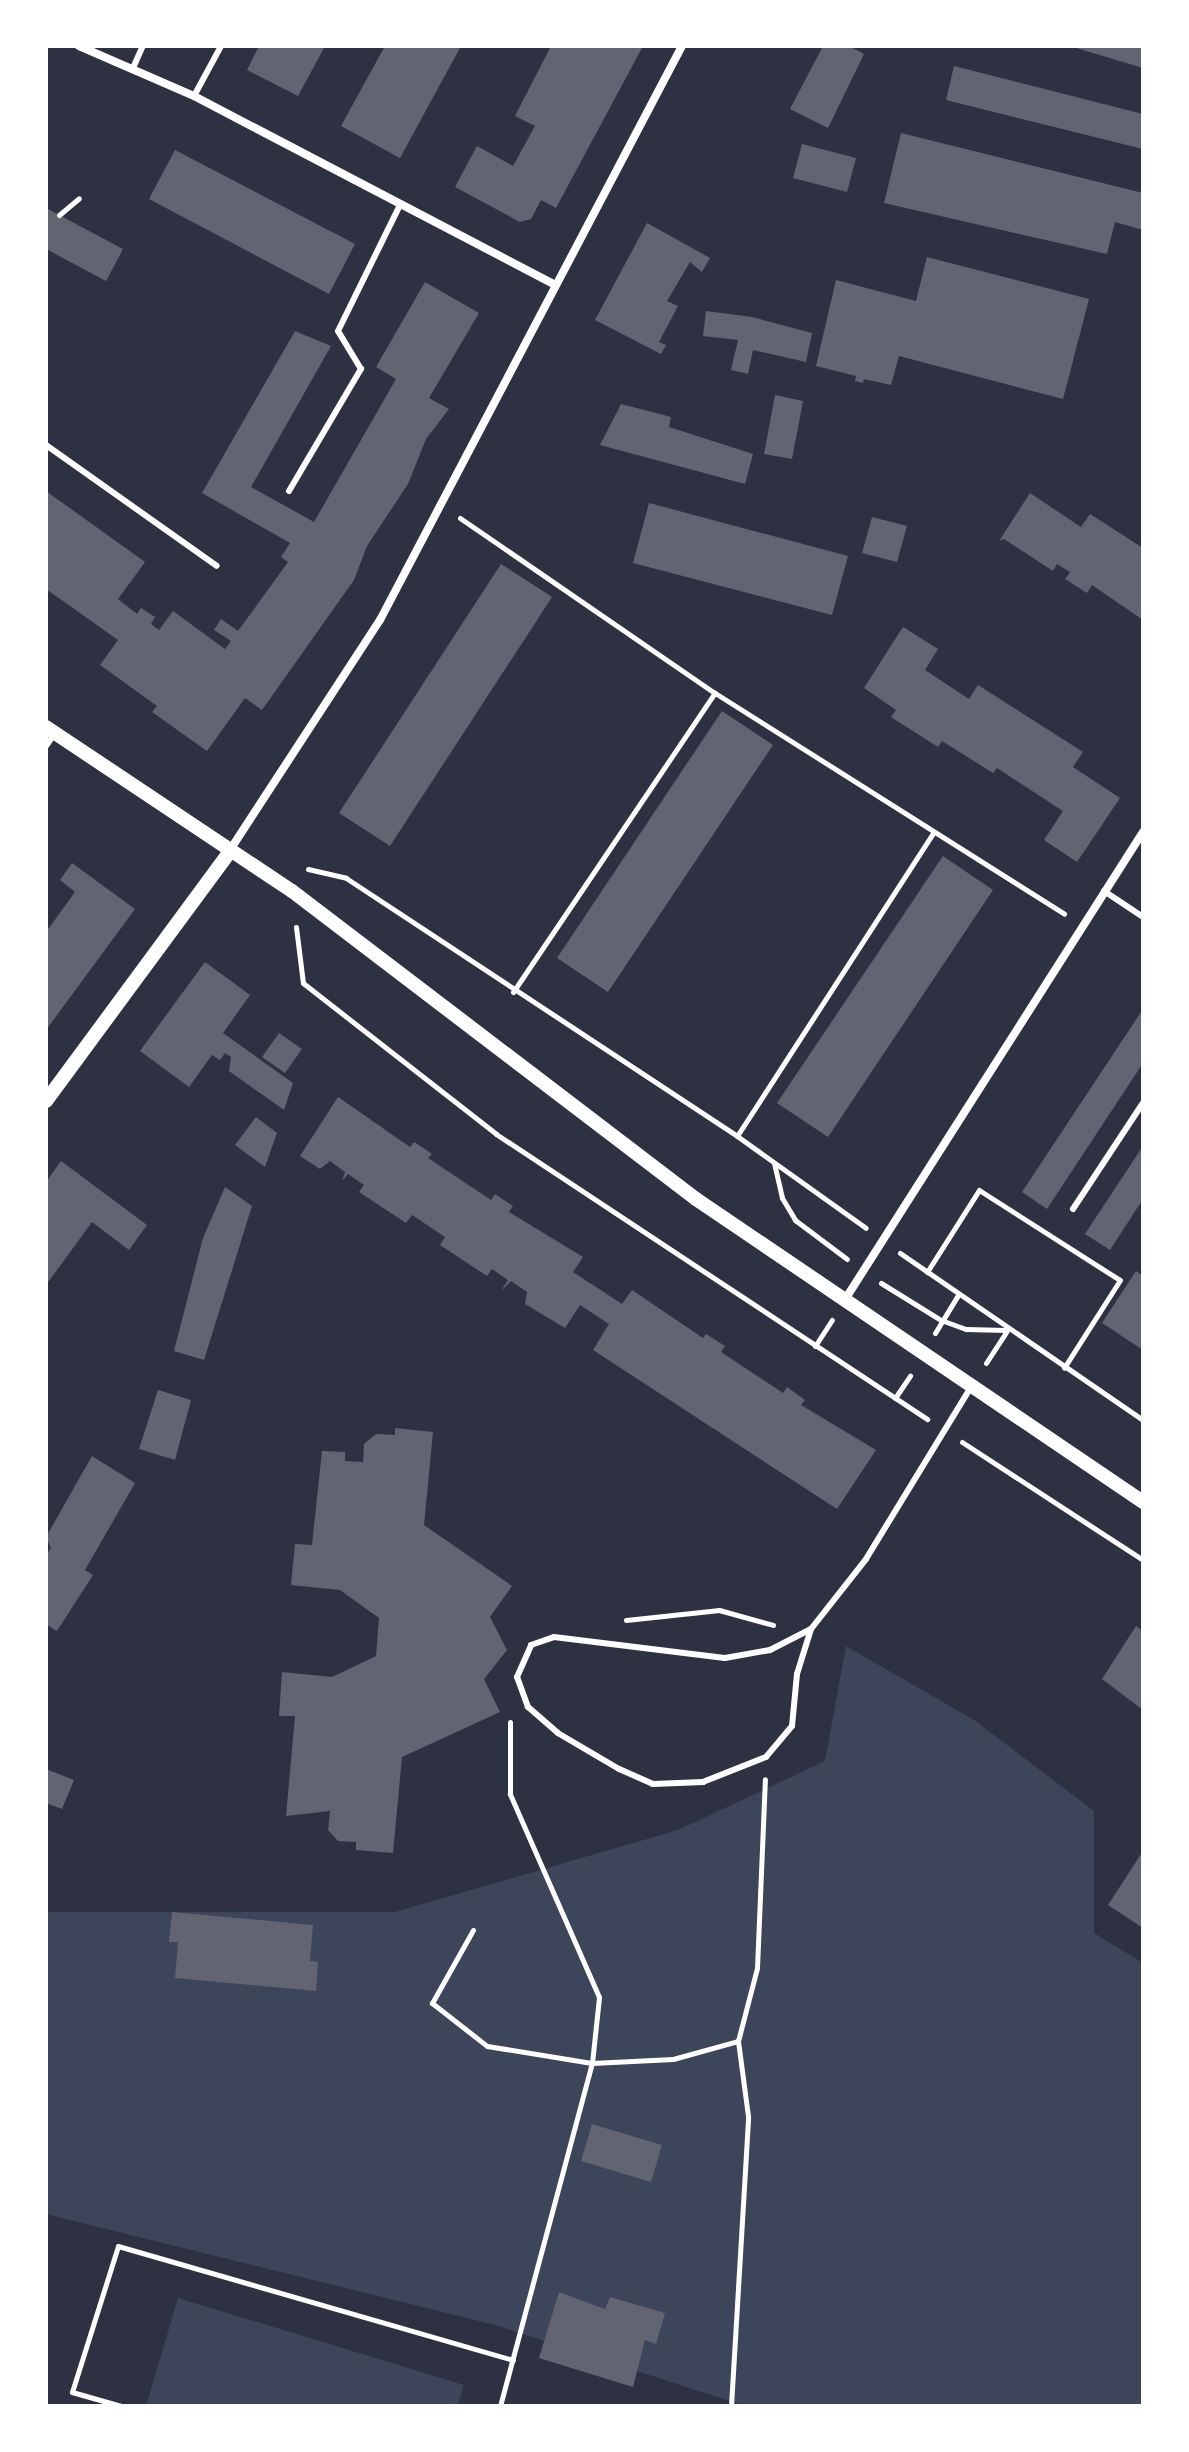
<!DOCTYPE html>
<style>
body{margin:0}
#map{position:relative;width:1189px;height:2452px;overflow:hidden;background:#2d3142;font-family:"Space Grotesk",sans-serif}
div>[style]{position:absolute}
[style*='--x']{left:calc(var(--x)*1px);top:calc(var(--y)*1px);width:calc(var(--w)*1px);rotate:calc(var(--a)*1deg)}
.green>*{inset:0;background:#3c4559}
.building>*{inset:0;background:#626471}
.path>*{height:5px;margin:-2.5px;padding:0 2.5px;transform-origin:2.5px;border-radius:2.5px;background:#fff}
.service>*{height:6px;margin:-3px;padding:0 3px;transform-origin:3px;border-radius:3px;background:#fff}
.minor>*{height:8px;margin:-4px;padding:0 4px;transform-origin:4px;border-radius:4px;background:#fff}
.tertiary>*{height:14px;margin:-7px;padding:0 7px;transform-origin:7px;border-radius:7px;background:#fff}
span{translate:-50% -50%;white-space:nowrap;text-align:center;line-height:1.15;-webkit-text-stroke:8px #fff;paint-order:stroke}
.frame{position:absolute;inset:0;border:48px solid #fff;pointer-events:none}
</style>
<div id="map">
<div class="green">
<i style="clip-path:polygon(846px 1646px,974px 1720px,1094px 1811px,1094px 1933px,1143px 1963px,1143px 2406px,745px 2406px,495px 2325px,46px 2214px,46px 1912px,395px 1912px,678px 1830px,825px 1761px)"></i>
<i style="clip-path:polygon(178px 2298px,464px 2385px,458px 2406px,146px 2406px)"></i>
</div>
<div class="building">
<i style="clip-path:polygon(259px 46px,325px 46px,298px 96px,247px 70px)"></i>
<i style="clip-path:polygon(385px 46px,461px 46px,400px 158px,341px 126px)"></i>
<i style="clip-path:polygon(551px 46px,643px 46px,556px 208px,541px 200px,531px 219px,520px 222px,455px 187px,477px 146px,513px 166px,535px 126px,515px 116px)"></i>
<i style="clip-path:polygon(823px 46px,849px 46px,864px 54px,828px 128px,790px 109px)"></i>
<i style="clip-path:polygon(1073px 46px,1143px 46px,1143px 68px,1073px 47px)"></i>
<i style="clip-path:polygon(954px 66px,1143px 114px,1143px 149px,946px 100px)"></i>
<i style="clip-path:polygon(901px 133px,1143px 193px,1143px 230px,1115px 222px,1107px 254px,884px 203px)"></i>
<i style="clip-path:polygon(802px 144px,856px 158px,847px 192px,793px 178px)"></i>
<i style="clip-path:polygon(175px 150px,355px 244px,329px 294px,149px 199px)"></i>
<i style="clip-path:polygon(46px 208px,123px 249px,106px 281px,46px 249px)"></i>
<i style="clip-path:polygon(647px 223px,710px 258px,702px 272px,690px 262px,667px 301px,678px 306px,659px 342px,666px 345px,661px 354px,595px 320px)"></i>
<i style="clip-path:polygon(927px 257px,1089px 299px,1063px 399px,899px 356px,891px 385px,864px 379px,863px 383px,855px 381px,856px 376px,816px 366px,836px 280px,916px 301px)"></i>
<i style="clip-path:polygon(425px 282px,479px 313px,429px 398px,449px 409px,426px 439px,408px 484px,367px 546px,354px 580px,262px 710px,245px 698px,207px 751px,152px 712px,157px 706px,100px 665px,118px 640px,46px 589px,46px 491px,145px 562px,118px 599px,137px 614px,141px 608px,155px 617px,151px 624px,159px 630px,173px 611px,225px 649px,231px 641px,214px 630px,221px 619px,238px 631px,288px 562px,281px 557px,290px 543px,202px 493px,295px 331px,331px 346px,251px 487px,314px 522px,396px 379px,376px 367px)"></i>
<i style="clip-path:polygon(706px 311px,752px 317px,812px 333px,806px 362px,753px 350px,748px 374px,731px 370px,738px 340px,703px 336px)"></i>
<i style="clip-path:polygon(775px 395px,803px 401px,792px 459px,764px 454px)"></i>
<i style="clip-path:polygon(621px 404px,671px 417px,669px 427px,753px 454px,745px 484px,600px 445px)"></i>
<i style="clip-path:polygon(1030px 493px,1081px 527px,1090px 514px,1143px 548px,1143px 620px,1092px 585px,1087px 593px,1065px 579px,1070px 572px,1057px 564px,1053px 571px,1004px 539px,999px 541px)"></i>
<i style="clip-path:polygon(649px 503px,848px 556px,832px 615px,633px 563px)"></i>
<i style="clip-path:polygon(872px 517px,907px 526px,897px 562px,862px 553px)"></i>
<i style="clip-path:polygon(501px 564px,552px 597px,390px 846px,339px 813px)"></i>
<i style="clip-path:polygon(903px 627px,938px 649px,925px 670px,969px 699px,978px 685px,1083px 752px,1073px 767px,1120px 798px,1077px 862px,1044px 840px,1063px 811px,997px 768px,993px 773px,942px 741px,938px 747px,891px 717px,896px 710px,864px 688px)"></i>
<i style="clip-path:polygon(722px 711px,773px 745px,608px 992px,557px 958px)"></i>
<i style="clip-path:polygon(943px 856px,993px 890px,828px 1137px,777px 1103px)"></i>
<i style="clip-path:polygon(72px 863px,135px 909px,46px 1030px,46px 932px,75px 892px,60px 880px)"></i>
<i style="clip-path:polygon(205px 962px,250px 995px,223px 1033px,293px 1083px,284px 1110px,229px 1071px,231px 1057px,225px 1053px,220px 1060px,212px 1055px,189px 1087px,140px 1051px)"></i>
<i style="clip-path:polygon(1143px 1009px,1143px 1063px,1047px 1209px,1022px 1192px)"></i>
<i style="clip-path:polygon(279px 1033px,302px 1049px,285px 1073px,262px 1057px)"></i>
<i style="clip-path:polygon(338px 1097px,410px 1147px,414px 1142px,422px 1147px,432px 1154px,428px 1158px,491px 1200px,495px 1194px,513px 1206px,509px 1212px,583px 1257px,573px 1272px,622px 1304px,632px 1290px,703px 1338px,706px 1334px,725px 1346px,721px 1352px,783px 1393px,787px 1387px,805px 1400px,801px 1405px,876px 1450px,837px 1509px,593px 1350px,609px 1324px,580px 1305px,565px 1328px,525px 1304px,527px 1292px,511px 1281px,501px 1291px,508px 1280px,492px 1269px,487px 1276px,440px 1245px,445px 1237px,412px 1215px,406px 1223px,359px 1192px,364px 1185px,348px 1174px,342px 1181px,345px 1172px,330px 1161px,320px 1169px,300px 1156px)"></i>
<i style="clip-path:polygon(256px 1117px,277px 1133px,265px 1167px,235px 1145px)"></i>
<i style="clip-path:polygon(1143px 1146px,1143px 1199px,1110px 1250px,1085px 1234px)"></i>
<i style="clip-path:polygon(61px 1161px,147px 1225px,129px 1250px,92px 1222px,46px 1285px,46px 1182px)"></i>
<i style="clip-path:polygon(225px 1187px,252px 1206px,204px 1360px,174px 1351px,203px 1238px)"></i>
<i style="clip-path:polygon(1136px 1271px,1143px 1276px,1143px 1350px,1102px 1323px)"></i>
<i style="clip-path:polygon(158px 1390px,191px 1400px,175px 1460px,139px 1449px)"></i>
<i style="clip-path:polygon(395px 1428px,433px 1432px,424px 1525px,512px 1586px,490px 1617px,507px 1650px,484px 1679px,500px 1712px,402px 1757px,393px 1853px,356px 1850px,356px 1842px,338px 1841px,328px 1830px,330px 1811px,286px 1816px,295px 1716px,279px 1716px,282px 1672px,332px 1677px,376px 1656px,379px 1618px,340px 1590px,291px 1585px,295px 1544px,312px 1545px,322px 1451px,345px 1452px,345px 1461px,363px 1462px,364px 1444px,376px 1434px,395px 1435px)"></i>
<i style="clip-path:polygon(92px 1456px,135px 1483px,85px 1570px,93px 1575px,57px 1631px,46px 1624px,46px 1555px,51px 1548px,46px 1537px)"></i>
<i style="clip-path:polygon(1136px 1626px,1143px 1631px,1143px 1710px,1102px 1679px)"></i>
<i style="clip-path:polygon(46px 1769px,74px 1780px,62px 1809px,46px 1803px)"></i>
<i style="clip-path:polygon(1143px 1851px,1143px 1928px,1108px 1905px)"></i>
<i style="clip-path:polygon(172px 1912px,313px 1925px,310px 1961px,318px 1962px,316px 1991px,175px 1978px,178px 1942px,169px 1942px)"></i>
<i style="clip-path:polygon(592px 2124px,662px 2145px,651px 2182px,581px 2161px)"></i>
<i style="clip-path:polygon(559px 2292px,605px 2309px,610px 2297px,665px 2313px,656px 2344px,645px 2340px,633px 2387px,539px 2358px)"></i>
</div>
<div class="path">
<i style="--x:59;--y:215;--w:26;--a:-40"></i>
<i style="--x:460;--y:518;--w:309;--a:34.5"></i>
<i style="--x:715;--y:693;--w:413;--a:32.3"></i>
<i style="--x:308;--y:869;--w:39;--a:13"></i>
<i style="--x:346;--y:878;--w:468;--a:33.4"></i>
<i style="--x:737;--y:1136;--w:158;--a:35.5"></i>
<i style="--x:296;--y:927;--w:56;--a:82.9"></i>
<i style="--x:303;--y:983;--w:245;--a:38"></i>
<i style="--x:496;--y:1134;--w:517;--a:33.47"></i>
<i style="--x:513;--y:992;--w:361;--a:-56"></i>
<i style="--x:737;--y:1136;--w:362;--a:-57.1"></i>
<i style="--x:774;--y:1163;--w:36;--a:77"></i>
<i style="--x:782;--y:1198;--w:26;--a:59"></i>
<i style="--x:795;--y:1220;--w:65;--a:36.9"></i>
<i style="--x:900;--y:1253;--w:295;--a:34.5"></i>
<i style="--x:927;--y:1272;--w:97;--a:-57.6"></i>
<i style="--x:979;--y:1190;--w:167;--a:32.6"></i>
<i style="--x:1120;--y:1280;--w:104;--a:122.5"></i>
<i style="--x:881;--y:1283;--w:70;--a:31.7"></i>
<i style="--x:941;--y:1320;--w:27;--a:20"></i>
<i style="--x:966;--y:1329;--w:40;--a:1.4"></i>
<i style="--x:935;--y:1333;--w:44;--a:-58.8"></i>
<i style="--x:815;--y:1346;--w:31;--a:-57"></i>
<i style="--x:986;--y:1363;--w:38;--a:-57"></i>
<i style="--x:895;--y:1398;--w:27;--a:-56"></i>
<i style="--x:962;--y:1442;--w:216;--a:33.1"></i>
<i style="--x:626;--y:1620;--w:94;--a:-6.1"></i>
<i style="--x:719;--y:1610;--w:56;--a:15.5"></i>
<i style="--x:473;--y:1930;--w:84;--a:119.3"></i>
<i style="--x:432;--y:2003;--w:70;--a:38"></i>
<i style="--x:487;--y:2046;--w:106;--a:9.2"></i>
<i style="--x:592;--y:2063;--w:81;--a:-2.8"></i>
<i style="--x:673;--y:2059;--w:67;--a:-15.5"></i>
<i style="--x:121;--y:2406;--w:51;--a:-164.1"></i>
<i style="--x:72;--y:2392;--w:153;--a:-72.5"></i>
<i style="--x:118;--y:2246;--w:411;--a:16.1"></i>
<i style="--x:500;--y:2406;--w:355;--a:-75"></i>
<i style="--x:592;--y:2063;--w:66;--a:-83.9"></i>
<i style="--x:599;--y:1997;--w:222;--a:-113.7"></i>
<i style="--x:510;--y:1794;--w:72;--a:-90"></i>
<i style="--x:731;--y:2406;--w:290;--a:-86.6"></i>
<i style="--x:748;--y:2116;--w:76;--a:-97.6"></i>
<i style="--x:738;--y:2041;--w:75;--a:-75.4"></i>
<i style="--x:757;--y:1968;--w:189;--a:-87.6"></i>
</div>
<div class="service">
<i style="--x:133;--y:68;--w:24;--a:-66"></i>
<i style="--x:194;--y:96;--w:57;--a:-61.6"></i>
<i style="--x:46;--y:445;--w:209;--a:35.3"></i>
<i style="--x:289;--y:491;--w:142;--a:-59.5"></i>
<i style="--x:361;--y:369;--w:44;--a:-121.2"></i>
<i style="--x:338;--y:331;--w:140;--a:-63.8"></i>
<i style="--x:46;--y:746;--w:16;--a:-55"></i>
<i style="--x:1104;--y:891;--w:47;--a:33.7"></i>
<i style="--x:1073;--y:1209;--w:127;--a:-56.6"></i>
<i style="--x:811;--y:1629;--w:47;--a:107.3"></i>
<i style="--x:797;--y:1674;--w:52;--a:95.5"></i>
<i style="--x:792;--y:1726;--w:40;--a:130"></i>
<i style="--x:766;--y:1757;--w:68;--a:158.4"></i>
<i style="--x:703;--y:1782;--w:50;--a:177.7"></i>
<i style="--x:653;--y:1784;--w:37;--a:-156"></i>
<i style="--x:619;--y:1769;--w:71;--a:-149.5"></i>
<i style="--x:558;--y:1733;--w:40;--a:-139"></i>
<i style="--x:528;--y:1707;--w:32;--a:-110"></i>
<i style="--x:517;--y:1677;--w:35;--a:-66"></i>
<i style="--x:531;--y:1645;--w:24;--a:-19"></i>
<i style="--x:554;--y:1637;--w:172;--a:7"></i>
<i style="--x:725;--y:1658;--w:46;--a:-10.1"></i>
<i style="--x:770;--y:1650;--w:46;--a:-27.1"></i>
<i style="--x:811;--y:1629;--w:89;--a:-51.8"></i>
<i style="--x:866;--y:1559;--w:202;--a:-58.6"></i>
</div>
<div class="minor">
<i style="--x:79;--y:46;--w:125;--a:23.5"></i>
<i style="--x:194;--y:96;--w:406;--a:27.6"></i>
<i style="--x:230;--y:850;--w:275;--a:-56.9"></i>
<i style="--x:380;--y:620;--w:649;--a:-62.25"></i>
<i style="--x:846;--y:1298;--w:553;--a:-57.49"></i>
</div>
<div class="tertiary">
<i style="--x:46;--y:727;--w:296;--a:33.7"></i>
<i style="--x:292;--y:891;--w:508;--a:37.32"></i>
<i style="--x:696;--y:1199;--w:540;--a:34.13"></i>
<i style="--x:46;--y:1101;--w:310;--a:-53.6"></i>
</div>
<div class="frame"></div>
</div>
